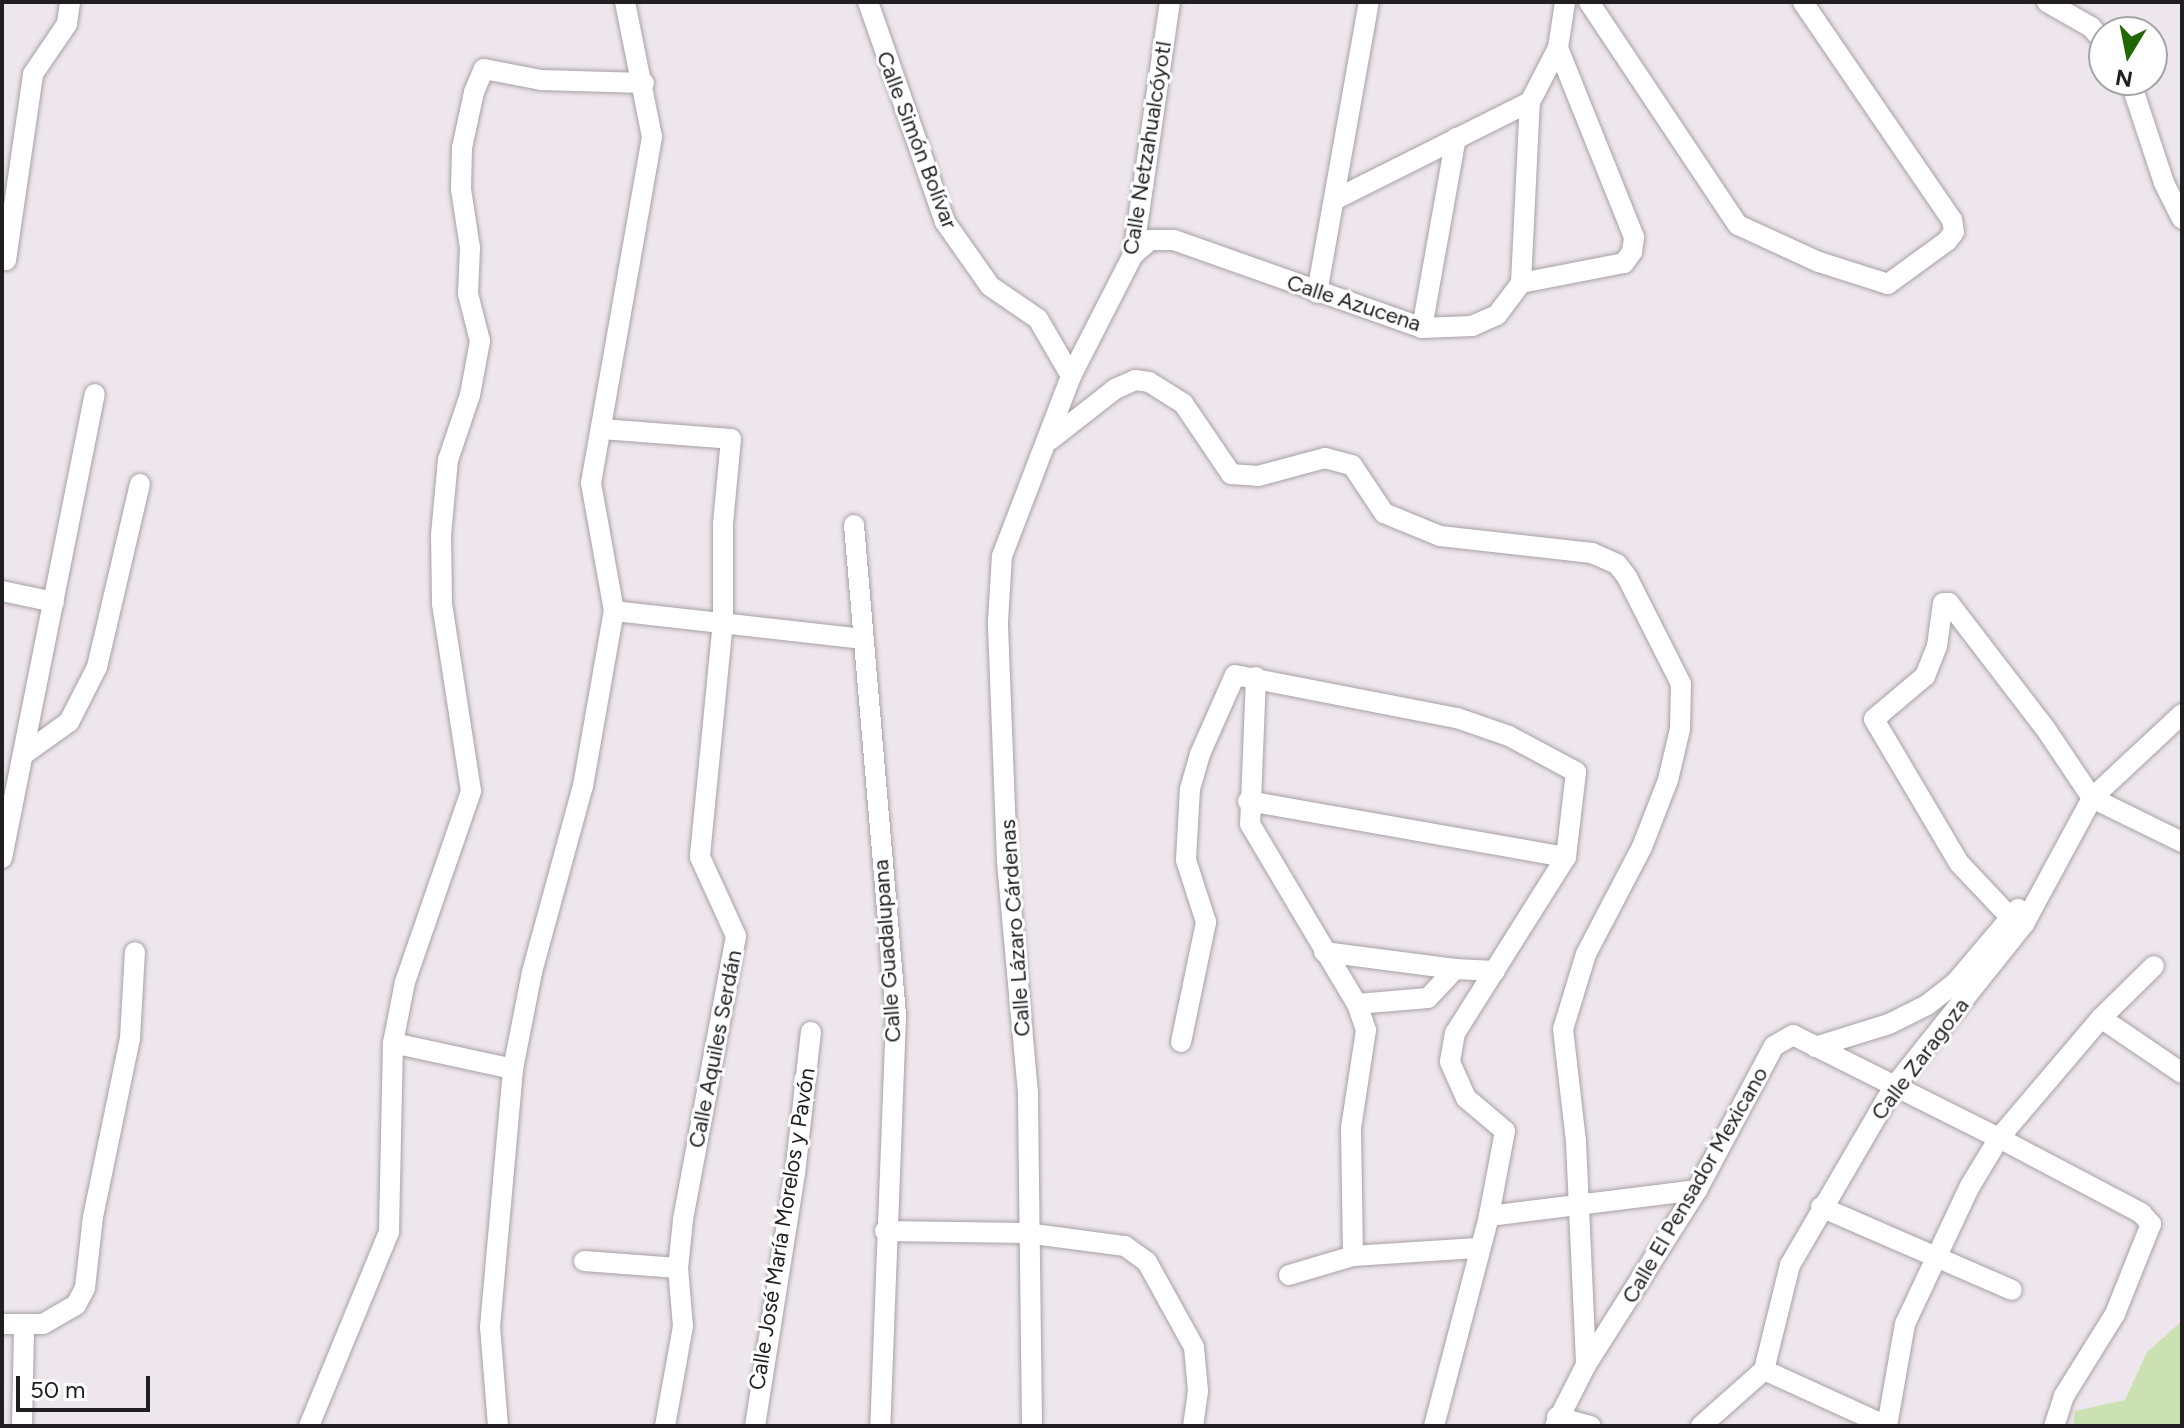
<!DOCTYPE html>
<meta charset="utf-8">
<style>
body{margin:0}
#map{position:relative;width:2184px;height:1428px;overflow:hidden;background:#ede6ec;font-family:Figtree,sans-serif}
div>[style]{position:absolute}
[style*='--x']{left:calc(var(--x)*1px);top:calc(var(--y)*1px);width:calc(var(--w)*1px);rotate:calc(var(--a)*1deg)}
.green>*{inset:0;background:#cbe1b2}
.roads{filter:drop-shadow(0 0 2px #a7a1a6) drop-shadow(0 0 2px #a7a1a6)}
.minor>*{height:20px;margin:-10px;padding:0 10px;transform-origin:10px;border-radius:10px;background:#fff}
span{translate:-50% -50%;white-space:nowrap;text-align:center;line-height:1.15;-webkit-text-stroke:6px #fff;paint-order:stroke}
.street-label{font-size:22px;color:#201e20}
.frame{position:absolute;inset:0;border:4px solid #201e20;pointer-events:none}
.north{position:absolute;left:2088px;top:16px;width:80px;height:80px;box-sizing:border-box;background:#fff;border:2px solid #a6a5a6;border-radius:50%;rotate:190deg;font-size:22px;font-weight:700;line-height:32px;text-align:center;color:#201e20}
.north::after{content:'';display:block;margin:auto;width:28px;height:36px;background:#206700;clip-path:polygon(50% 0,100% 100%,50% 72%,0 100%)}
.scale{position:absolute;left:16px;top:1376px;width:134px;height:36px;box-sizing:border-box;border:4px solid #201e20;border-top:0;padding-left:10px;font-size:24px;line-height:28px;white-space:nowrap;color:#201e20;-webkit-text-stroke:6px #fff;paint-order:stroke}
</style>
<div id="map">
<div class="green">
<i style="clip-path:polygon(2182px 1321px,2182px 1426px,2073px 1426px,2075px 1411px,2125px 1400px,2147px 1352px)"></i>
</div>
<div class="roads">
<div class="minor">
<i style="--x:868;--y:2;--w:233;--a:70.7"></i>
<i style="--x:945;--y:222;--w:78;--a:54.9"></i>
<i style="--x:990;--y:286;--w:58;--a:34.5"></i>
<i style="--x:1038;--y:319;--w:66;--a:59.9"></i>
<i style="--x:1589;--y:2;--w:268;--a:56.3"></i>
<i style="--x:1738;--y:225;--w:89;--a:24.6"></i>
<i style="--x:1819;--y:262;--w:72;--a:17.7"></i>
<i style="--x:1888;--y:284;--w:73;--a:-36.1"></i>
<i style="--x:1947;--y:241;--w:11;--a:-52"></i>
<i style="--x:1954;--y:232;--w:12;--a:-99"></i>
<i style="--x:1952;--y:220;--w:264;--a:-124.4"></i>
<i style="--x:2047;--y:2;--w:51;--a:29.6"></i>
<i style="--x:2091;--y:27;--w:20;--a:49"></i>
<i style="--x:2130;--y:80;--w:108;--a:71.7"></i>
<i style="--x:2164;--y:183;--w:40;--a:63.4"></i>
<i style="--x:1336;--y:199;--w:217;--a:-26.6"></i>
<i style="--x:1133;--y:255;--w:23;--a:-41"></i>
<i style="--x:1150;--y:240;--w:24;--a:0"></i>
<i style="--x:1174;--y:240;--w:263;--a:19.5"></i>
<i style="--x:1422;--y:328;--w:50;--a:-2.3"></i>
<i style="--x:1472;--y:326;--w:27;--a:-24"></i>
<i style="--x:1497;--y:315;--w:40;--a:-53"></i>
<i style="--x:1521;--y:283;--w:181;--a:-87.2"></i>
<i style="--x:1530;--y:102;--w:61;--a:-62.6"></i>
<i style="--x:1558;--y:48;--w:47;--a:-81.3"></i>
<i style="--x:2;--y:259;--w:4;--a:14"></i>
<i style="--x:6;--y:260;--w:188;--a:-81.7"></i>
<i style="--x:33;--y:74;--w:60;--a:-55.8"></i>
<i style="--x:67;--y:24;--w:22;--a:-82"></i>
<i style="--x:1521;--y:283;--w:105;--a:-11"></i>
<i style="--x:1624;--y:263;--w:14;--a:-54"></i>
<i style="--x:1632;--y:252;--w:15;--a:-82"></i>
<i style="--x:1634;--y:237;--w:204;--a:-111.9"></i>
<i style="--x:1317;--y:293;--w:296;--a:-79.9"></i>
<i style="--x:1422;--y:328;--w:193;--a:-79.9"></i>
<i style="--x:602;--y:429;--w:129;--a:4.4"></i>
<i style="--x:731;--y:439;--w:84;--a:95.4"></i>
<i style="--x:723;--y:523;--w:98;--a:90"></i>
<i style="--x:723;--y:621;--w:237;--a:95.6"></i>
<i style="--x:700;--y:857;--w:87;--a:65.5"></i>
<i style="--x:736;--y:936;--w:289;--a:100.6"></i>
<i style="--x:683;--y:1220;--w:48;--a:95.9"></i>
<i style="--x:678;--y:1268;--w:58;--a:85.1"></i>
<i style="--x:683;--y:1326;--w:102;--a:100.2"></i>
<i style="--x:1050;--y:440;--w:83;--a:-38.1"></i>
<i style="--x:1115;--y:389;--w:22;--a:-24"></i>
<i style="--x:1135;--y:380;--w:14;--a:8"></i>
<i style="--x:1149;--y:382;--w:40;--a:32"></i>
<i style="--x:1183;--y:403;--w:86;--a:55.9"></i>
<i style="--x:1231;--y:474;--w:27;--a:4"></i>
<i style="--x:1258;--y:476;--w:69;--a:-15"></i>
<i style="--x:1325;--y:458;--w:28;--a:15"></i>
<i style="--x:1352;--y:465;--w:58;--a:56.3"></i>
<i style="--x:1384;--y:513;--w:61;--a:22.3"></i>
<i style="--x:1440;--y:536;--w:153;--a:6.4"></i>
<i style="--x:1592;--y:553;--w:27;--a:24"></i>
<i style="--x:1617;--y:564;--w:16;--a:52"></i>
<i style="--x:1627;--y:577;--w:120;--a:63.2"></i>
<i style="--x:1681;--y:684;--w:45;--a:91.3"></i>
<i style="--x:1680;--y:729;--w:52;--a:103.2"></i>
<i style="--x:1668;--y:780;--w:72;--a:111.2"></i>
<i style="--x:1642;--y:847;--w:121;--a:117.6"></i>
<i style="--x:1586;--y:954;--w:78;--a:107"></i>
<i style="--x:1563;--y:1029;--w:114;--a:83.4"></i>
<i style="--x:1576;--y:1142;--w:223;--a:87.4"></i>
<i style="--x:854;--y:525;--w:494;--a:85.1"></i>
<i style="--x:896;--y:1017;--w:409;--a:92.2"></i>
<i style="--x:2;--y:591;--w:53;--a:11.9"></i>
<i style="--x:614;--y:611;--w:250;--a:6.4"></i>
<i style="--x:1256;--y:677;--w:147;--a:92.3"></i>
<i style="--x:1250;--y:824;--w:209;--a:59.3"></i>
<i style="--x:1357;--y:1004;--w:71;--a:-4.8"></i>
<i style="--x:1428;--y:998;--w:40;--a:-47"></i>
<i style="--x:1455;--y:969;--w:40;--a:2.9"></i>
<i style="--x:23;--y:755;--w:57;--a:-35.7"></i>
<i style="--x:69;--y:722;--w:62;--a:-63"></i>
<i style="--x:97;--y:667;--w:188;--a:-76.8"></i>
<i style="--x:1248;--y:801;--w:323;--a:10"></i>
<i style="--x:2;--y:858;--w:473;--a:-78.7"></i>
<i style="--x:2024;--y:924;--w:16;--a:-153"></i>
<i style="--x:2010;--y:917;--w:74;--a:-133.4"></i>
<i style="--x:1959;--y:863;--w:167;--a:-120.6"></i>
<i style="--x:1874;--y:719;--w:67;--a:-40.1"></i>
<i style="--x:1925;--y:676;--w:32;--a:-68"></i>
<i style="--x:1937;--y:646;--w:43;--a:-82.1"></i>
<i style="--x:1943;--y:603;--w:6;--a:0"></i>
<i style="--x:1949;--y:603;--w:158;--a:52.5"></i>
<i style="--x:2045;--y:728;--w:84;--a:56.1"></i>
<i style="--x:2092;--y:798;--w:100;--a:26.1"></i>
<i style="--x:1324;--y:952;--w:132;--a:7.4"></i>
<i style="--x:2101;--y:1018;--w:98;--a:34.2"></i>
<i style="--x:1181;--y:1042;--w:123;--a:-78.2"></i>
<i style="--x:1206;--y:922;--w:65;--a:-107.9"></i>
<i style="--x:1186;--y:860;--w:71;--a:-86.8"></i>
<i style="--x:1190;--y:789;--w:36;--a:-74"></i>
<i style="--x:1200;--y:754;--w:86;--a:-66.1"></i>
<i style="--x:1235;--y:675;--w:226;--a:11"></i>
<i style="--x:1457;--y:718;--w:55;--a:19.1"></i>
<i style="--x:1509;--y:736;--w:76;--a:28.2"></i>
<i style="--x:1576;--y:772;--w:86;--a:96.7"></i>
<i style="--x:1566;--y:857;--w:208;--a:122.2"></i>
<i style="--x:1455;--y:1033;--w:29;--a:100"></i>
<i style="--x:1450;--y:1062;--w:39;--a:66"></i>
<i style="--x:1466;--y:1098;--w:51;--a:40.2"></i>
<i style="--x:1505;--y:1131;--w:86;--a:100.7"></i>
<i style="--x:1489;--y:1216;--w:210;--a:-7.1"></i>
<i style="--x:393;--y:1043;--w:123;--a:12.2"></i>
<i style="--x:1815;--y:1047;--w:77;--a:-17.3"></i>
<i style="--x:1889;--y:1024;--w:42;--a:-26.6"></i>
<i style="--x:1927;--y:1005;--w:37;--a:-38"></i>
<i style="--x:1956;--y:982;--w:96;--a:-49.7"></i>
<i style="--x:1821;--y:1207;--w:208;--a:23.5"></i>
<i style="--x:885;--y:1231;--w:141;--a:0.8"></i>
<i style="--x:1026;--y:1233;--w:100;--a:7.5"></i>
<i style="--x:1125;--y:1246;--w:27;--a:36"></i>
<i style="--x:1147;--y:1262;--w:97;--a:61.1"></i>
<i style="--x:1194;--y:1347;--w:44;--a:84.8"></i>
<i style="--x:1198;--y:1391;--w:35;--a:98"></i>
<i style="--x:1353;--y:1256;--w:128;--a:-90.9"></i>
<i style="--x:1351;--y:1128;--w:99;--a:-81.3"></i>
<i style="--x:1366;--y:1030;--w:28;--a:-109"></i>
<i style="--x:584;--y:1261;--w:94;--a:4.3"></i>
<i style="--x:1289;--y:1275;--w:67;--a:-16.5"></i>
<i style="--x:1353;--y:1256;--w:124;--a:-3.7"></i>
<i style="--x:2;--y:1324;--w:41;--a:0"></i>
<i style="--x:43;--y:1324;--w:38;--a:-30"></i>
<i style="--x:76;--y:1305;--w:19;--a:-62"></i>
<i style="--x:85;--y:1288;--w:71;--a:-83.6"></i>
<i style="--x:93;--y:1217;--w:183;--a:-78.3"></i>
<i style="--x:130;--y:1038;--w:86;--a:-86.7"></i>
<i style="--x:1764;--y:1370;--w:135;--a:24.5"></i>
<i style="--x:1557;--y:1417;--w:35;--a:15"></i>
<i style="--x:22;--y:1426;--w:98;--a:-88.8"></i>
<i style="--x:309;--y:1426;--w:210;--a:-67.6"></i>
<i style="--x:389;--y:1232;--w:189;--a:-88.8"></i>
<i style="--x:393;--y:1043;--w:62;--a:-78.9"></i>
<i style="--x:405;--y:982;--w:202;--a:-70.9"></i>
<i style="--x:471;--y:791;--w:189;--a:-98.8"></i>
<i style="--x:442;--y:604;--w:69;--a:-90.8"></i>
<i style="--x:441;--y:535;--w:75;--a:-84.7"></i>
<i style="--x:448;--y:460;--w:69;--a:-71.3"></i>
<i style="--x:470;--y:395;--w:55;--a:-79.5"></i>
<i style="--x:480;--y:341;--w:49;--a:-104.3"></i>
<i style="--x:468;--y:294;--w:46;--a:-87.5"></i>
<i style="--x:470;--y:248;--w:60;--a:-98.7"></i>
<i style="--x:461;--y:189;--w:41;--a:-88.6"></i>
<i style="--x:462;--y:148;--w:57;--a:-77.9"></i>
<i style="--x:474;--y:92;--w:25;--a:-67"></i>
<i style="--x:484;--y:69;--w:58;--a:10.9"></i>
<i style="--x:541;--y:80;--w:103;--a:1.7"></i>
<i style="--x:498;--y:1426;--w:99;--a:-94.6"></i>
<i style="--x:490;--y:1327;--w:259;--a:-84.9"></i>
<i style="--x:513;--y:1069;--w:99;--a:-78.9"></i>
<i style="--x:532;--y:972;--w:193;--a:-74.7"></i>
<i style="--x:583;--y:786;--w:178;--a:-80"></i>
<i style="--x:614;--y:611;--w:130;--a:-100.2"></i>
<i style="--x:591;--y:483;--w:351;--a:-80"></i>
<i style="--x:652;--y:137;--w:138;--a:-101.3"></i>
<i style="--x:755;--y:1426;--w:255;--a:-81"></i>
<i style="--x:795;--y:1174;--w:143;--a:-83.6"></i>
<i style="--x:1032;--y:1426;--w:333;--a:-90.7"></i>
<i style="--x:1028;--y:1093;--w:234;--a:-95.2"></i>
<i style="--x:1007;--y:860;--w:239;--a:-92.2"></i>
<i style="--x:998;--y:621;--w:65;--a:-86.5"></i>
<i style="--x:1002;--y:556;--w:193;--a:-69"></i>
<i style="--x:1071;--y:376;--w:136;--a:-62.9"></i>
<i style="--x:1133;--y:255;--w:256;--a:-81.7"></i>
<i style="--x:1434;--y:1426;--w:217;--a:-75.3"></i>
<i style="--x:1555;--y:1426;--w:68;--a:-63.1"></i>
<i style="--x:1586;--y:1365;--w:207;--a:-57.6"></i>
<i style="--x:1697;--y:1190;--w:163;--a:-61.9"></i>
<i style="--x:1774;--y:1046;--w:22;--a:-30"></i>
<i style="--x:1793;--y:1035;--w:230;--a:26.6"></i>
<i style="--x:1999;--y:1138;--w:161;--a:27.8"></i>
<i style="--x:2141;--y:1213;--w:15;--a:48"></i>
<i style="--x:2151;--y:1224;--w:97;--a:111.8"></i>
<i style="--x:2115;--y:1314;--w:97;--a:121.9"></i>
<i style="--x:2064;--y:1396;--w:32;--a:108"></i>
<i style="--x:1701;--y:1426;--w:84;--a:-41.6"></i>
<i style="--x:1764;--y:1370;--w:108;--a:-76.1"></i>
<i style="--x:1790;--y:1265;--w:205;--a:-59.8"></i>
<i style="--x:1893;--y:1088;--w:210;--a:-51.4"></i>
<i style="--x:2024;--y:924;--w:143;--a:-61.6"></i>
<i style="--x:2092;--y:798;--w:123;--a:-43"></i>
<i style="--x:1887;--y:1426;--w:104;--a:-80"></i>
<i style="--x:1905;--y:1324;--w:153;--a:-64.8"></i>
<i style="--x:1970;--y:1186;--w:56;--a:-58.9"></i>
<i style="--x:1999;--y:1138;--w:157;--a:-49.6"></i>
<i style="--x:2101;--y:1018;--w:74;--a:-44.5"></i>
</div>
</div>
<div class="street-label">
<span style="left:917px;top:140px;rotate:69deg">Calle Simón Bolívar</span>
<span style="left:1147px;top:148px;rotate:-81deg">Calle Netzahualcóyotl</span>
<span style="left:1354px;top:303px;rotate:18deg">Calle Azucena</span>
<span style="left:1015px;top:928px;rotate:-94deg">Calle Lázaro Cárdenas</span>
<span style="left:887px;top:951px;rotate:-94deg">Calle Guadalupana</span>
<span style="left:715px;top:1049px;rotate:-79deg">Calle Aquiles Serdán</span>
<span style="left:1920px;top:1059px;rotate:-53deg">Calle Zaragoza</span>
<span style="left:1695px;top:1185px;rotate:-60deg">Calle El Pensador Mexicano</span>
<span style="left:782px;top:1229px;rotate:-81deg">Calle José María Morelos y Pavón</span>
</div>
<div class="frame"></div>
<div class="north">N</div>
<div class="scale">50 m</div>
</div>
